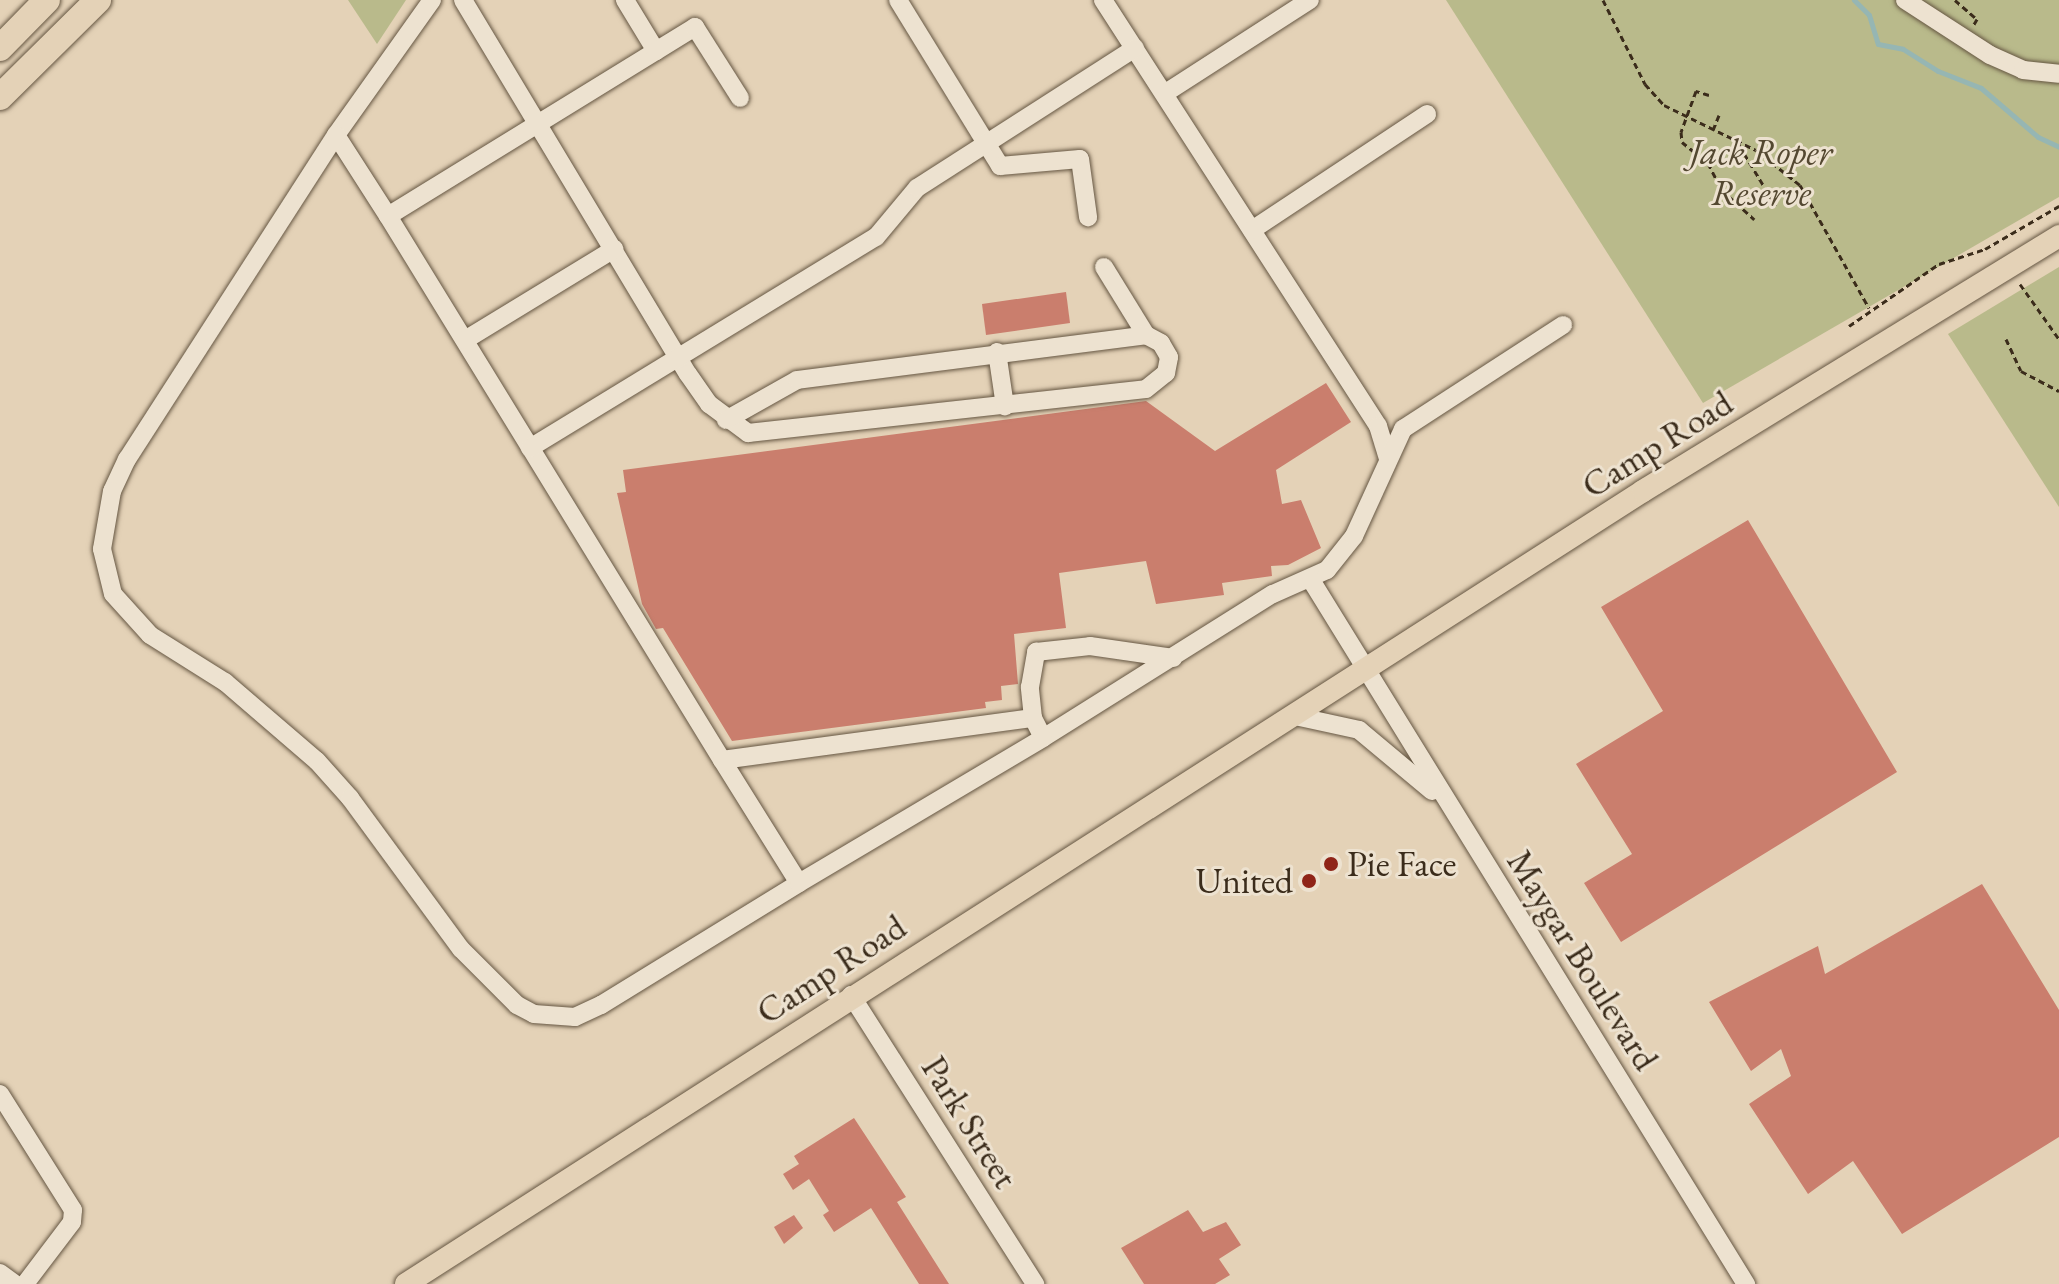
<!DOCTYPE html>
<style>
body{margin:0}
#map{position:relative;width:2059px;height:1284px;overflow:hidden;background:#e4d2b7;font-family:"EB Garamond",serif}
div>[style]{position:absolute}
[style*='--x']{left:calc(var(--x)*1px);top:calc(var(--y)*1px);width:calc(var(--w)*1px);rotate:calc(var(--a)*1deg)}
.green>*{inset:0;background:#b9ba8b}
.stream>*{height:5px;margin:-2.5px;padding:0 2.5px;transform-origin:2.5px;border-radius:2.5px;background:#96b6b3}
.building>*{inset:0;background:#ca7e6d}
.path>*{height:3px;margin-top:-1.5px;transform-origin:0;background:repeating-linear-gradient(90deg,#3b2c1b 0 6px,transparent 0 10px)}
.roads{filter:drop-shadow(0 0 2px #655642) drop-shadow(0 0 2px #655642)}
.minor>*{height:18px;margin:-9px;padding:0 9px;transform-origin:9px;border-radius:9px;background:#ede2d0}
.major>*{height:22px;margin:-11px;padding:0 11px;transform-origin:11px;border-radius:11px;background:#e4d2b7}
.highway>*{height:26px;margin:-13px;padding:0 13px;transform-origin:13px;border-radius:13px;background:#e4d2b7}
.dots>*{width:22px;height:22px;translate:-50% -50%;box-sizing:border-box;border:4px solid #ede2d0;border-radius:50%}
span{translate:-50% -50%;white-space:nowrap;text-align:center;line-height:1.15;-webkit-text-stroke:6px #ede2d0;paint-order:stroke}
.park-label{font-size:36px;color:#544831;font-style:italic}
.street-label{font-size:36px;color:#3b2c1b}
.poi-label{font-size:36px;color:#3b2c1b}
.left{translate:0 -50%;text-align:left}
.right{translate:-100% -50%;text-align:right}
</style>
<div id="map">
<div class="green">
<i style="clip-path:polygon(348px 0,406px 0,377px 44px)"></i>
<i style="clip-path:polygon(1446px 0,2059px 0,2059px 197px,1703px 403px)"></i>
<i style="clip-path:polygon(2059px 267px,2059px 507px,1948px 334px)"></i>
</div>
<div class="stream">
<i style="--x:1854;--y:0;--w:21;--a:45"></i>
<i style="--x:1869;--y:15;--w:30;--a:73"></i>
<i style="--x:1878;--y:44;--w:25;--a:11"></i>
<i style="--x:1903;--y:49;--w:41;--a:32.2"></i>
<i style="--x:1938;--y:71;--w:46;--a:21.6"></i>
<i style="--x:1981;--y:88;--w:75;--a:40.7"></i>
<i style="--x:2038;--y:137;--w:23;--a:25"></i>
</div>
<div class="building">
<i style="clip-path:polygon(1066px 292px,1070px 323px,986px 335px,982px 304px)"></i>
<i style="clip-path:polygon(1326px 383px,1351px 422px,1276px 470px,1282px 504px,1301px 500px,1321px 548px,1288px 565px,1271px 566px,1272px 576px,1222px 583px,1224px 595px,1156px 604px,1146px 561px,1059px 573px,1066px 628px,1014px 634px,1018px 684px,1001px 686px,1002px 700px,985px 702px,986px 708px,732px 741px,663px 628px,656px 629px,642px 604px,617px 493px,626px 492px,623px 470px,1146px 401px,1215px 451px)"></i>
<i style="clip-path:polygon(1748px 520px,1897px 772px,1621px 942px,1584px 883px,1632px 854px,1576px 764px,1663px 711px,1601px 607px)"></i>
<i style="clip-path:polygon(1982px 884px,2059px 1010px,2059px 1137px,1902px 1234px,1853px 1161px,1808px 1194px,1749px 1104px,1791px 1076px,1781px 1049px,1751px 1071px,1709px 1002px,1818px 946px,1825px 974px)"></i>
<i style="clip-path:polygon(854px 1118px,906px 1197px,897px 1202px,949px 1284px,919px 1284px,871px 1208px,834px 1232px,823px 1215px,829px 1211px,809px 1179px,793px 1190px,783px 1174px,799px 1164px,794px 1156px)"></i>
<i style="clip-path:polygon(1188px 1210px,1203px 1232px,1226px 1222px,1241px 1245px,1219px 1259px,1230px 1275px,1215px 1284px,1144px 1284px,1121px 1248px)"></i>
<i style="clip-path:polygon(794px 1215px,803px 1228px,784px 1244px,774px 1227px)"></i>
</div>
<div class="path">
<i style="--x:1603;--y:0;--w:94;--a:63.4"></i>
<i style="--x:1645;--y:84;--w:28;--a:48"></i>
<i style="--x:1664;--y:105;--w:102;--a:26.1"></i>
<i style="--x:1756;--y:150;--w:56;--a:38.5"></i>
<i style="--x:1800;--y:185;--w:141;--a:60.7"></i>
<i style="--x:1955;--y:0;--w:29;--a:41"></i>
<i style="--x:1977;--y:19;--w:8;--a:120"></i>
<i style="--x:1709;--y:95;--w:14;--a:-163"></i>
<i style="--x:1696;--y:91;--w:44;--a:110.1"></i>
<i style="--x:1681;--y:132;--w:10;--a:84"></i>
<i style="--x:1682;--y:142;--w:33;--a:39"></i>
<i style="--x:1708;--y:163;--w:29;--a:63"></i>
<i style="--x:1721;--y:189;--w:45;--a:42.3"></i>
<i style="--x:1713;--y:130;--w:16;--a:-68"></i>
<i style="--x:1739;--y:145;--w:71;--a:58.8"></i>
<i style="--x:2020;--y:284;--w:67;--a:54.7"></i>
<i style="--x:1849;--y:326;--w:109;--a:-34.6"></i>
<i style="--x:1939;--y:264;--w:48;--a:-18.1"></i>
<i style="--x:1985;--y:249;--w:86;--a:-30.2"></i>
<i style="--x:2006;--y:339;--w:35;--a:65"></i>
<i style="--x:2021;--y:371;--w:43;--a:27.8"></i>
</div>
<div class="roads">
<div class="minor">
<i style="--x:432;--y:0;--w:166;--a:125.4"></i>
<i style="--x:336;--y:135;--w:96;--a:57.3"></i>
<i style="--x:388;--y:216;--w:315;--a:-31.6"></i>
<i style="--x:656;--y:51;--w:60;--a:-121.3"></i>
<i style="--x:463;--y:0;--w:436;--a:59"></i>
<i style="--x:688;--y:374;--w:37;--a:55"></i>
<i style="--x:709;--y:404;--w:49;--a:36.6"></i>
<i style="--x:748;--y:433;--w:400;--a:-6.3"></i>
<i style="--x:1146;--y:389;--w:26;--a:-39"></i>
<i style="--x:1166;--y:373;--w:16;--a:-79"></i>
<i style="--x:1169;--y:357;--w:16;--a:-120"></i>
<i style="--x:1161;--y:343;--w:17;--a:-152"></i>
<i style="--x:1146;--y:335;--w:80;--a:-121.7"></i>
<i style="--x:898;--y:0;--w:195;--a:58.4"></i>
<i style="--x:1000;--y:166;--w:80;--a:-5"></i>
<i style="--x:1080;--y:159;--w:59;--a:82.1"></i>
<i style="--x:1103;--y:0;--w:507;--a:57.16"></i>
<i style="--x:1378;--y:426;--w:34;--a:73"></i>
<i style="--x:1905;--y:0;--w:101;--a:32.9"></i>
<i style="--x:1990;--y:55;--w:36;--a:24"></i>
<i style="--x:2023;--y:70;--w:36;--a:6"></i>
<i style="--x:656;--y:51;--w:46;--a:-31.6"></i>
<i style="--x:695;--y:27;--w:84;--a:57.6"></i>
<i style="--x:1167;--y:92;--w:170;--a:-32.8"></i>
<i style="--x:336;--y:135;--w:386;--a:122.8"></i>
<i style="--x:127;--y:459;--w:35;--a:115"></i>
<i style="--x:112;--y:491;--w:59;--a:99.8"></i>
<i style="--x:102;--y:549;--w:46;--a:76.3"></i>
<i style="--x:113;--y:594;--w:55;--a:47.9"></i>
<i style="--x:150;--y:635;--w:89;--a:32.1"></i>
<i style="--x:225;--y:682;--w:121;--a:40.7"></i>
<i style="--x:317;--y:761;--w:50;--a:48.3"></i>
<i style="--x:350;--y:798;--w:187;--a:53.7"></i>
<i style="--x:461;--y:949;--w:79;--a:45"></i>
<i style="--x:517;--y:1005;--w:19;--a:28"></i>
<i style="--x:534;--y:1014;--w:41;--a:4.2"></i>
<i style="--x:575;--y:1017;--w:29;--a:-25"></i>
<i style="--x:601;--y:1005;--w:233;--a:-31.6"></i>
<i style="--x:388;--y:216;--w:638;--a:58.45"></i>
<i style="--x:722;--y:760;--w:314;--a:-7.7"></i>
<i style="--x:1033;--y:718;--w:22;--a:63"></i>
<i style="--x:1043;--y:738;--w:271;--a:-32.1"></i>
<i style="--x:1273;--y:594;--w:59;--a:-24"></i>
<i style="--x:1327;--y:570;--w:43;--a:-51.5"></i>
<i style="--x:1354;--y:536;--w:118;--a:-65.4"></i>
<i style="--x:1403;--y:429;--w:191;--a:-33"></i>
<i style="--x:1252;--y:230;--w:210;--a:-33.5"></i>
<i style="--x:465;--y:340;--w:175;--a:-31.4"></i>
<i style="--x:997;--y:352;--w:55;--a:81.6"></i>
<i style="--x:726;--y:420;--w:81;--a:-29.4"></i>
<i style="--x:797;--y:380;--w:352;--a:-7.3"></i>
<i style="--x:530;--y:448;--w:405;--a:-31.4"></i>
<i style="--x:876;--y:237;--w:64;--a:-50.1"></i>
<i style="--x:917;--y:188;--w:259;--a:-32.7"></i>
<i style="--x:1311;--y:580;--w:828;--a:58.29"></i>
<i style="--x:1295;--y:716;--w:66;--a:12.3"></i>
<i style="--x:1359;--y:730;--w:95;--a:39.9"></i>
<i style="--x:1033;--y:718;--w:31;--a:-96"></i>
<i style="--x:1030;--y:687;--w:36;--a:-80"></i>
<i style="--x:1036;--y:652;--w:54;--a:-6.3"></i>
<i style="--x:1090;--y:646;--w:84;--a:8.2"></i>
<i style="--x:722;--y:760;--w:145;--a:58"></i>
<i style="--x:799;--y:883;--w:284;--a:-30.7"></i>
<i style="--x:851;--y:995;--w:343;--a:57.5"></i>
<i style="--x:0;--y:1094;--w:137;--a:57.8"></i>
<i style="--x:73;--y:1210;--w:12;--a:95"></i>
<i style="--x:72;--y:1222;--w:78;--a:127.2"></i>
<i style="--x:0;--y:1273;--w:19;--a:36"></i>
</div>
<div class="major">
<i style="--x:406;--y:1284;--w:1469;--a:-32.66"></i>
<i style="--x:1643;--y:491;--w:488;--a:-31.5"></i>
</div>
<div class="highway">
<i style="--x:0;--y:48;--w:67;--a:-45.6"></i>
<i style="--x:0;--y:97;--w:138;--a:-44.7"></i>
</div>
</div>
<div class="dots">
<i style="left:1331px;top:864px;background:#8f2418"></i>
<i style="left:1309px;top:881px;background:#8f2418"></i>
</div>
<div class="park-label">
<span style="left:1761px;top:172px">Jack Roper<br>Reserve</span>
</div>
<div class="street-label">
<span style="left:1657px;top:444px;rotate:-32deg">Camp Road</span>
<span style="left:1583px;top:960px;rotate:58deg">Maygar Boulevard</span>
<span style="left:831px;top:969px;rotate:-33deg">Camp Road</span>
<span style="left:970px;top:1122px;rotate:58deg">Park Street</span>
</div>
<div class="poi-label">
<span class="left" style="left:1347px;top:864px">Pie Face</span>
<span class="right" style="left:1293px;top:881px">United</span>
</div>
</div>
